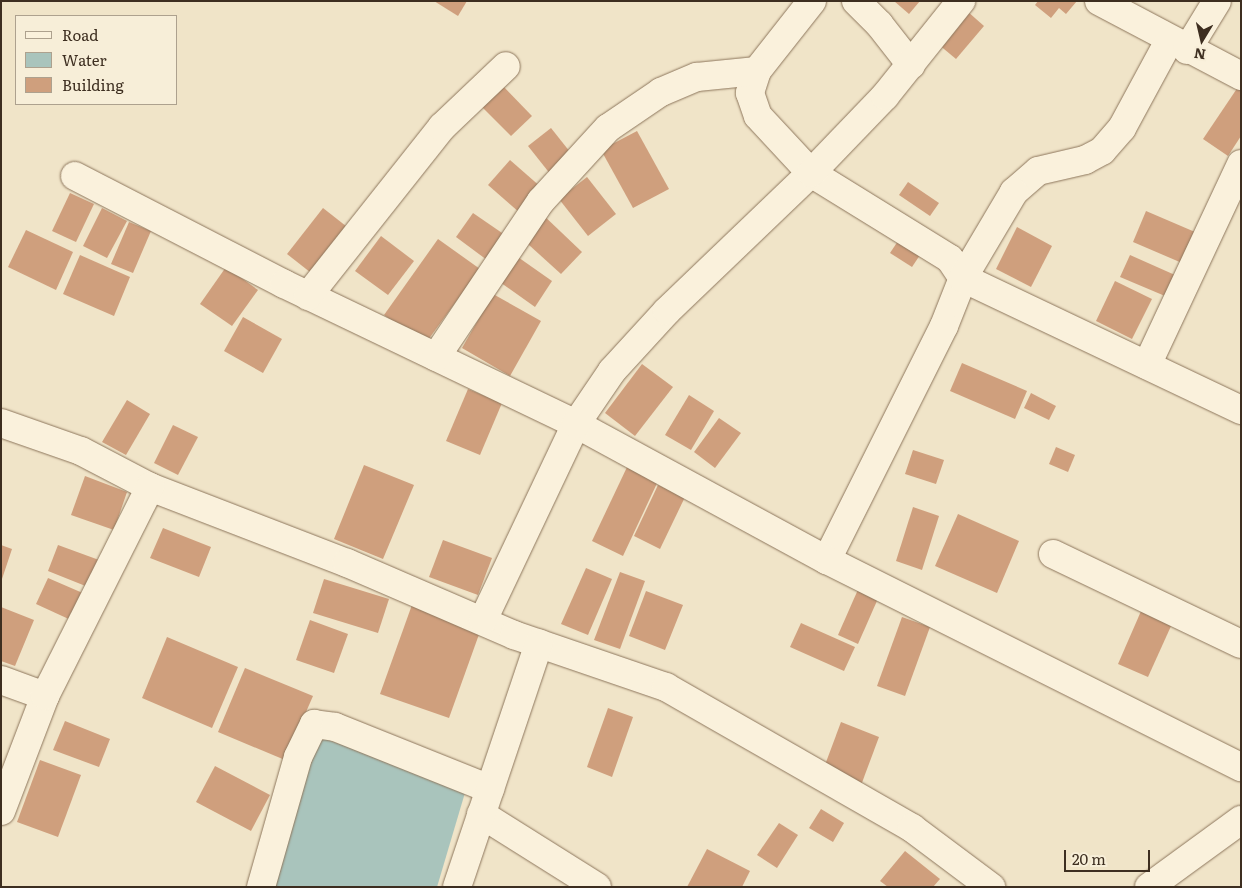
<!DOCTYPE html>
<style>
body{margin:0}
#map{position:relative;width:1242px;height:888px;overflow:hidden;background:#f0e4c8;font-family:Literata,serif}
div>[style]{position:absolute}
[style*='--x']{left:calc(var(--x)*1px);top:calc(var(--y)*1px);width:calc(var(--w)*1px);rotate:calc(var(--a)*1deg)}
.water>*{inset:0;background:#a9c4bc}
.building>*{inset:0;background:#cf9f7d}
.roads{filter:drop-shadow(0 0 1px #8d765c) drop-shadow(0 0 1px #8d765c)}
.street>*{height:28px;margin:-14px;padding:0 14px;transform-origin:14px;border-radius:14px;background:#faf1dc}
.secondary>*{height:28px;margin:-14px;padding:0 14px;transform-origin:14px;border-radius:14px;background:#faf1dc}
span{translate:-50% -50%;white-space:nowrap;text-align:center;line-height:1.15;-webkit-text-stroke:4px #f7eed8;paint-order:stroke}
.frame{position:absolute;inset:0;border:2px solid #3d2e20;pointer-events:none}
.legend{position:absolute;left:15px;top:15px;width:162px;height:90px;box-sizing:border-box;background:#f7eed8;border:1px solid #ada18e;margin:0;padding:6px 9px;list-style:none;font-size:15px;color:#3d2e20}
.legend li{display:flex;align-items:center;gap:10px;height:25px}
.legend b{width:25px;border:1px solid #ada18e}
.north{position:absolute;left:1177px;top:15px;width:50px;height:50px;-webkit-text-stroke:4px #f7eed8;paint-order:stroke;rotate:189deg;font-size:14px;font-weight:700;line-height:20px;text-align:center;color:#3d2e20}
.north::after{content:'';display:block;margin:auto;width:18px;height:22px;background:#3d2e20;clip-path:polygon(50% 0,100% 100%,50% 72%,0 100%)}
.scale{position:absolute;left:1064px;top:850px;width:86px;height:22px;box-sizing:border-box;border:2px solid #3d2e20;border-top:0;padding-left:6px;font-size:15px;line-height:18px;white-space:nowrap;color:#3d2e20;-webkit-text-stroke:4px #f7eed8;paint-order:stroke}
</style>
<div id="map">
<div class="water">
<i style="clip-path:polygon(319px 737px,467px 786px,437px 887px,273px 887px)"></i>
</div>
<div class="building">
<i style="clip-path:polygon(434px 1px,467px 1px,458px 16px)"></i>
<i style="clip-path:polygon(894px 1px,920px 1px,909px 14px)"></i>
<i style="clip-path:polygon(1038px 1px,1077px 1px,1066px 14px,1059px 8px,1051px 18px,1035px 5px)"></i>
<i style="clip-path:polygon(967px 11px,984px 26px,956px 59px,938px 44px)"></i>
<i style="clip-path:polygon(499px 82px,532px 116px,511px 136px,478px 103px)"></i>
<i style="clip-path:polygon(1238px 87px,1241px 89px,1241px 136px,1228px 156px,1203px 139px)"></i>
<i style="clip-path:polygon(551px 128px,578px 162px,555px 180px,528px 146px)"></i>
<i style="clip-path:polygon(637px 131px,669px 189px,633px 208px,601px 150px)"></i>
<i style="clip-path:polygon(510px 160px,542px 188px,520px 213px,488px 185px)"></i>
<i style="clip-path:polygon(587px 177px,616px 214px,588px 236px,559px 199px)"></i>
<i style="clip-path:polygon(908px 182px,939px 203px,930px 216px,899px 195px)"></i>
<i style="clip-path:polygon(70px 193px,94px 204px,76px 242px,52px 231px)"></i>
<i style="clip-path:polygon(102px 208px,127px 221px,107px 258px,83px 246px)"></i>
<i style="clip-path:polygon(323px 208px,351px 230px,315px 276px,287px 254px)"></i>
<i style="clip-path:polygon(1146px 211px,1195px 232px,1182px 263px,1133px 242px)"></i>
<i style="clip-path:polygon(540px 212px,582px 252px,561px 274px,518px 235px)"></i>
<i style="clip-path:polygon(473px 213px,505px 235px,487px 260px,456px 237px)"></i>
<i style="clip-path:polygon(129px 222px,151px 231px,133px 273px,111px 264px)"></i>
<i style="clip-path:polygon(1017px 227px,1052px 246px,1031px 287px,996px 269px)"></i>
<i style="clip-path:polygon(26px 230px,73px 252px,56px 290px,8px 267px)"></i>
<i style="clip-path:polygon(904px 232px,926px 246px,912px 267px,890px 253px)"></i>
<i style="clip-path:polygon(381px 236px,414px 261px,388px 295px,355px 271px)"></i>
<i style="clip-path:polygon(438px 239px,480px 269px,425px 344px,384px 315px)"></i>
<i style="clip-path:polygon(80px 255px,130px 277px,114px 316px,63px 294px)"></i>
<i style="clip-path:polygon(515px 255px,552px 281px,535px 307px,497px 280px)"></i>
<i style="clip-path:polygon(1130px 255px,1175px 275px,1165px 296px,1120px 277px)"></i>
<i style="clip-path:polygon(226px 267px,258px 290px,232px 326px,200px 304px)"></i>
<i style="clip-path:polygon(1115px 281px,1152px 299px,1132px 339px,1096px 321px)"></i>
<i style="clip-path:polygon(493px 294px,541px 321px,510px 376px,462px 348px)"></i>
<i style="clip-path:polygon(243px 317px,282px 339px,263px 373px,224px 351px)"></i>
<i style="clip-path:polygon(962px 363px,1027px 391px,1015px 419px,950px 391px)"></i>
<i style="clip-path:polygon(642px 364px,673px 387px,635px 436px,605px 413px)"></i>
<i style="clip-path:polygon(468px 389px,502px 403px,480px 455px,446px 441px)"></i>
<i style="clip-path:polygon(1031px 393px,1056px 406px,1049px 420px,1024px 408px)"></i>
<i style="clip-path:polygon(689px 395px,714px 411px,691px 450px,665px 435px)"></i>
<i style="clip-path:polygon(127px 400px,150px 414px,126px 455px,102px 442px)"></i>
<i style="clip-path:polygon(719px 418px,741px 433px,715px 468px,694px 452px)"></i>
<i style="clip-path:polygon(173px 425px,198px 437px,178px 475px,154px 463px)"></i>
<i style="clip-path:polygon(1056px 447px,1075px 455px,1068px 472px,1049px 464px)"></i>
<i style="clip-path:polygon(913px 450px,944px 460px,936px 484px,905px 474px)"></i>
<i style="clip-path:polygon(364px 465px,414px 485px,383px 559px,334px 539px)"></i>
<i style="clip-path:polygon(628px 465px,659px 479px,623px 556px,592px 541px)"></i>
<i style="clip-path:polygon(85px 476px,127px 492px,114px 530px,71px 515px)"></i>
<i style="clip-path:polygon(658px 485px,685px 497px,660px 549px,634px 536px)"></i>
<i style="clip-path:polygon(913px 507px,939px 516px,922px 570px,896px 561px)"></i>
<i style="clip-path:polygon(958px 514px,1019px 541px,997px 593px,935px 566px)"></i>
<i style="clip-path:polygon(163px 528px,211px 547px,199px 577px,150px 558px)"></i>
<i style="clip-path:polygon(443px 540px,492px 558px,478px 595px,429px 577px)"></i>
<i style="clip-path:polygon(1px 545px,12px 549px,2px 579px,1px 579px)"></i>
<i style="clip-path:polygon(58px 545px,99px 560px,88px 587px,48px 571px)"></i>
<i style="clip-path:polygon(586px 568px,612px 579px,588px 635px,561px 624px)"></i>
<i style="clip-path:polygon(620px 572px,645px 581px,620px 649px,594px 640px)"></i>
<i style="clip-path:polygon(48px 578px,85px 594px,73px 621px,36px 604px)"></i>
<i style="clip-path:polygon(324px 579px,389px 599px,378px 633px,313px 613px)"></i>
<i style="clip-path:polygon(860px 585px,880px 594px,858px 644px,838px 635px)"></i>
<i style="clip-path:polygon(646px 591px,683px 605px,665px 650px,629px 636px)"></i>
<i style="clip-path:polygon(413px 602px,482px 626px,449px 718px,380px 694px)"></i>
<i style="clip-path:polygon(1145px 602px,1176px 615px,1148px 677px,1118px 664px)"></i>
<i style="clip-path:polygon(1px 607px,34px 620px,15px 666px,1px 661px)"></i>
<i style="clip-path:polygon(902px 617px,930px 627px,905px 696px,877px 686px)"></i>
<i style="clip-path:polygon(310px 620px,348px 634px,334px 673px,296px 660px)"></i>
<i style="clip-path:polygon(801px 623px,855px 647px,844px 671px,790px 647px)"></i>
<i style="clip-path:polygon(167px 637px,238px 667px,212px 728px,142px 698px)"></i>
<i style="clip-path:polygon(245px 668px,313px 696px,285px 760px,218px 732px)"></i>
<i style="clip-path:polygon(608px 708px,633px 717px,612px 777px,587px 767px)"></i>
<i style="clip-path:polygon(65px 721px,110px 739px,99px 767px,53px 750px)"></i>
<i style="clip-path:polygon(841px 722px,879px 737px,860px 788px,822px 773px)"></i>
<i style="clip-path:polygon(40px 760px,81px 775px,58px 837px,17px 822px)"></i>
<i style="clip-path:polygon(215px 766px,270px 795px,251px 831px,196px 802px)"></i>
<i style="clip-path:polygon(821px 809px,844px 823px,833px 842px,809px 828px)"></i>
<i style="clip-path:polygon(779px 823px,798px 835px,777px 868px,757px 855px)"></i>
<i style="clip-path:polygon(707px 849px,750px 871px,742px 887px,687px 887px)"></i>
<i style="clip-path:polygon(905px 851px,940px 879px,933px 887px,888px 887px,880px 881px)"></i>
</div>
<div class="roads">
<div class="street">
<i style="--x:812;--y:1;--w:89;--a:128.2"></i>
<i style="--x:757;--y:71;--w:23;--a:108"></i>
<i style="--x:750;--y:93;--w:24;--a:71"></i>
<i style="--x:758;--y:116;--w:78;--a:47.1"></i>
<i style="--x:811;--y:173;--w:163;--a:31.7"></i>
<i style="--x:950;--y:259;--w:23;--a:56"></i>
<i style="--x:963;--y:278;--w:52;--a:111.6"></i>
<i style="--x:944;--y:326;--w:262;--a:116.6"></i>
<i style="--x:856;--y:1;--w:33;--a:45"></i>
<i style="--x:879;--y:24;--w:52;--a:52"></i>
<i style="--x:1099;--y:1;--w:161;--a:27.8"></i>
<i style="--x:1169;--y:41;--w:99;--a:118.4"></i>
<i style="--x:1122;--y:128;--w:30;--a:131"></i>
<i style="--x:1102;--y:151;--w:19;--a:152"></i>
<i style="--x:1085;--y:160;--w:48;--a:166.8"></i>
<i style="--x:1038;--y:171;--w:32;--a:139"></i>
<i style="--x:1014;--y:192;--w:100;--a:120.7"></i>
<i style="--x:963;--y:278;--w:308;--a:25.4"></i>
<i style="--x:1187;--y:50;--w:57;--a:-58.5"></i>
<i style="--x:75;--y:176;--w:235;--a:27.3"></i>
<i style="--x:284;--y:284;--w:324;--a:25.6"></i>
<i style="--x:576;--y:424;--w:285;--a:28.5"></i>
<i style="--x:827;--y:560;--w:463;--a:26.6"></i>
<i style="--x:308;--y:296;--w:216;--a:-51.6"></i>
<i style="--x:442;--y:127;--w:88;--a:-43.6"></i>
<i style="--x:436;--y:357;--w:188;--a:-56.1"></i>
<i style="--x:541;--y:201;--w:99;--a:-47.5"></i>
<i style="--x:608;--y:128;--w:64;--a:-34.2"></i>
<i style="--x:661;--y:92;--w:39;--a:-23"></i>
<i style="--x:697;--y:77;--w:60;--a:-5.7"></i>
<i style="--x:1147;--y:365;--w:222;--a:-64.9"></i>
<i style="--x:1;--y:423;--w:85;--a:19.3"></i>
<i style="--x:81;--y:451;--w:78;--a:27.6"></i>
<i style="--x:150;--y:487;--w:211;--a:21.1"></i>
<i style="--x:347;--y:563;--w:182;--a:23.3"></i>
<i style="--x:514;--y:635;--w:161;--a:18.9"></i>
<i style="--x:666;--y:687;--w:284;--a:29.8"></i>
<i style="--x:912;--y:828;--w:99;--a:36.8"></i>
<i style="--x:1053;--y:554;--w:208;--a:25.6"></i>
<i style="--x:483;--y:620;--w:217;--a:-64.6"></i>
<i style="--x:576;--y:424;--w:64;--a:-55.8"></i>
<i style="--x:612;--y:371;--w:81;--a:-47.5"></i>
<i style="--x:667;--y:311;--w:199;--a:-43.8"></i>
<i style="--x:811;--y:173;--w:107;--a:-46.1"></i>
<i style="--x:885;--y:96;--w:122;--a:-51.3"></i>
<i style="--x:1;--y:680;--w:47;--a:20"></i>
<i style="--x:45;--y:696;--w:123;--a:110.9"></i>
<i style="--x:45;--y:696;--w:234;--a:-63.3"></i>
<i style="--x:481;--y:814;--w:137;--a:32.2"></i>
<i style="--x:261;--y:887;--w:135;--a:-74.1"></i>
<i style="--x:298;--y:757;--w:37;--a:-64"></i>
<i style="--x:314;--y:724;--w:21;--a:8"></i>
<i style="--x:335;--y:727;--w:167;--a:21.8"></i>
<i style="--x:457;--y:887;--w:257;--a:-71.4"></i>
</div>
<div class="secondary">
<i style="--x:1149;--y:887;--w:114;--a:-36.1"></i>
</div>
</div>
<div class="frame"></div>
<ul class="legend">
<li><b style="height:6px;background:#faf1dc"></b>Road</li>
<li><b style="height:14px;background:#a9c4bc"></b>Water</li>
<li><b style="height:14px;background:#cf9f7d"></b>Building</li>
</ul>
<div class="north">N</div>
<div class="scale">20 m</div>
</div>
